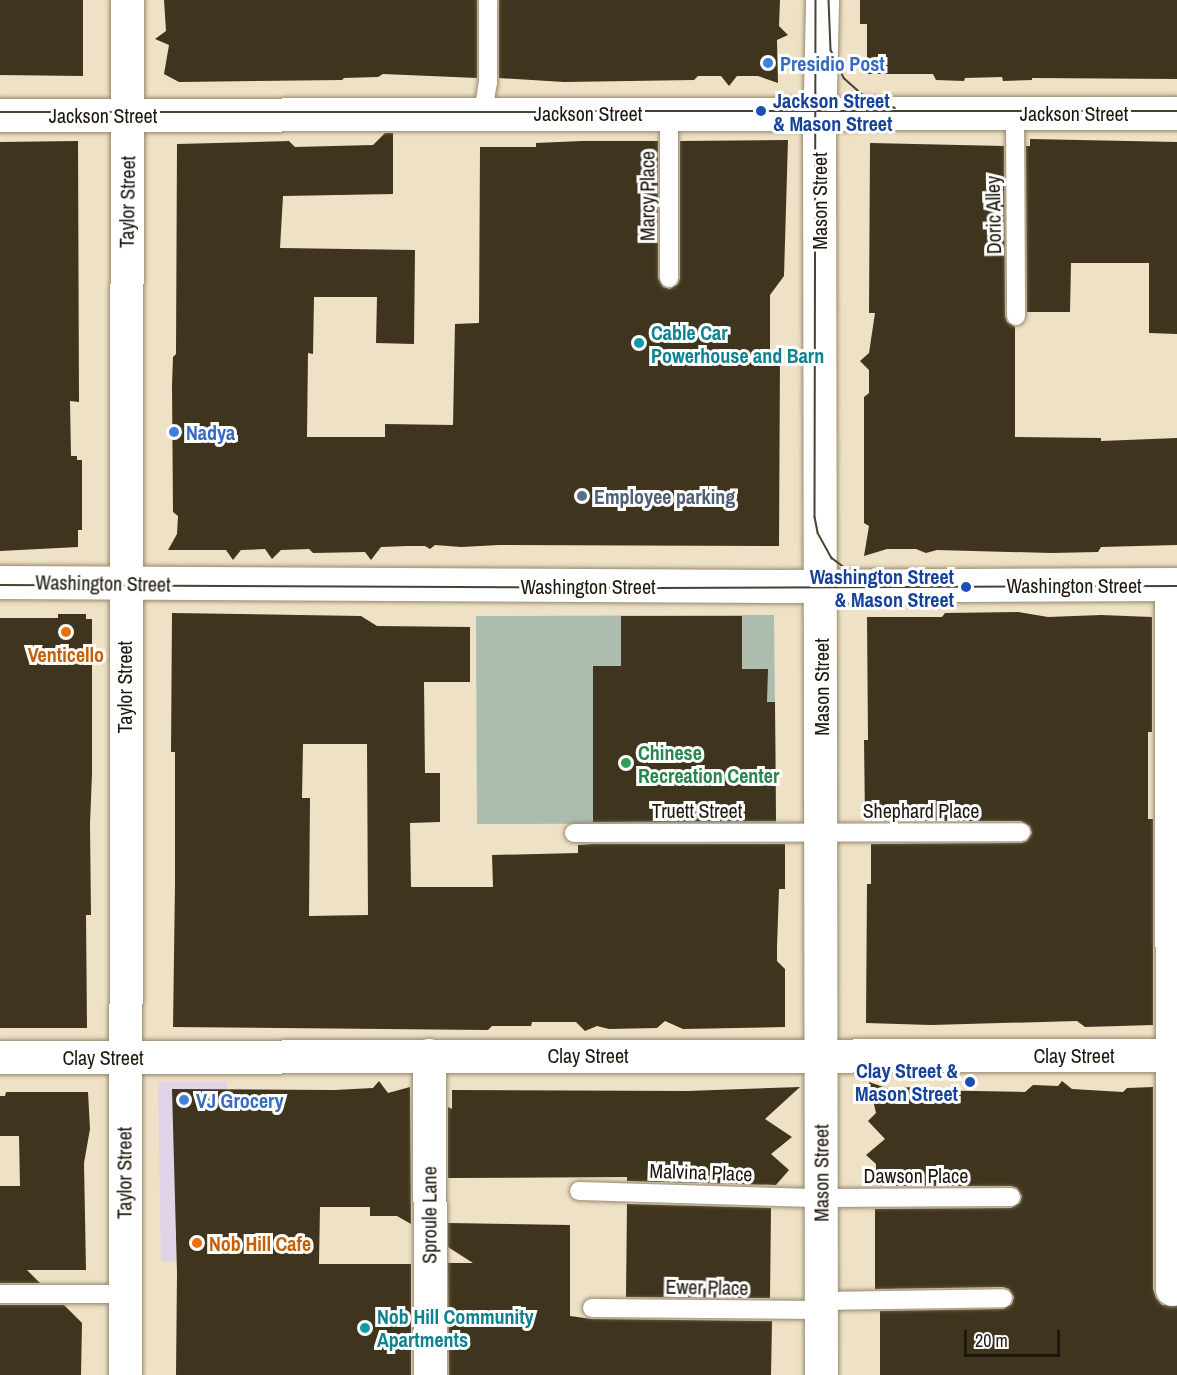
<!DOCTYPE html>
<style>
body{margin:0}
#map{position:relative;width:1177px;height:1375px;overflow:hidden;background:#efe1c5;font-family:"Archivo Narrow",sans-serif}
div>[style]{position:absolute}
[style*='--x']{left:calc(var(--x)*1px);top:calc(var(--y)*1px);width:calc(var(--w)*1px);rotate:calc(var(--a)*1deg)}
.commercial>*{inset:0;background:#e0d3e7}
.green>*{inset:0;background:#acbdaf}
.building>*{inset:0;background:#3f341d}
.roads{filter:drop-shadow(0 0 2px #94876d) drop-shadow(0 0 2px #94876d)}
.lane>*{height:18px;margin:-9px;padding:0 9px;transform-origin:9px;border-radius:9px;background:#fff}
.street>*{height:33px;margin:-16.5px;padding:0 16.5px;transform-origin:16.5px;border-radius:16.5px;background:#fff}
.secondary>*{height:33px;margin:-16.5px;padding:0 16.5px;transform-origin:16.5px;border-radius:16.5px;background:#fff}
.tram>*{height:1.5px;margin:-0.75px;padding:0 0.75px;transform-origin:0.75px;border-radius:0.75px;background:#484234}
.dots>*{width:16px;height:16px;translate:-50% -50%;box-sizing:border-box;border:3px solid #fff;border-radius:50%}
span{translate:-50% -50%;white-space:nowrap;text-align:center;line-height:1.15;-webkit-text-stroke:6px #fff;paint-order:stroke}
.shop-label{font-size:20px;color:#366cbe;font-weight:700}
.left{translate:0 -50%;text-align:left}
.transit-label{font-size:20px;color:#164399;font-weight:700}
.right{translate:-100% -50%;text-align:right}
.street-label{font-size:20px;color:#1d180e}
.culture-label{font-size:20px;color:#0d838f;font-weight:700}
.service-label{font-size:20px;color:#4e5e75;font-weight:700}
.food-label{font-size:20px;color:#c56008;font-weight:700}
.leisure-label{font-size:20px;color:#27864d;font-weight:700}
.scale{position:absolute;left:964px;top:1330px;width:96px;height:27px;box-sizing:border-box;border:3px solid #1d180e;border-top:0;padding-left:8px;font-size:18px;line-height:21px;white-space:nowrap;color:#1d180e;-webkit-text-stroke:4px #fff;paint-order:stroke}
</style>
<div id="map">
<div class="commercial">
<i style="clip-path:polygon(158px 1082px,227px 1082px,224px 1259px,161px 1261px)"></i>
</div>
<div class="green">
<i style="clip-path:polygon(774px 615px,776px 823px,477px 824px,476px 616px)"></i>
</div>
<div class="building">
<i style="clip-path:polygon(0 0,83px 0,83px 76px,0 75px)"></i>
<i style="clip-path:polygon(164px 0,477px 0,477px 78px,383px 74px,378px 77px,344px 78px,342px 80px,179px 82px,164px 74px,169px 45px,155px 39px,166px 31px)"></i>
<i style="clip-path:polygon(499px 0,780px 0,779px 26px,788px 35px,777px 40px,778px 83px,758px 76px,737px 76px,729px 86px,721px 76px,698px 76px,694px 80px,564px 82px,499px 78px)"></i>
<i style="clip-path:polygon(860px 0,1177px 0,1177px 79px,1032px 78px,1032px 80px,1003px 81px,1002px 77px,965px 78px,964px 81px,936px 80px,933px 74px,867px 74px,867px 24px,860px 24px)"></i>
<i style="clip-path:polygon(385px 133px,393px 133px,393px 194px,283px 196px,280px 248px,415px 250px,414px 344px,376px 343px,377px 297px,314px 297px,313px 354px,308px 353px,307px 437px,385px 437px,385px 424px,453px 425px,455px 324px,479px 323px,480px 147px,536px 147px,536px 143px,582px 141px,658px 141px,658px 278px,663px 287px,670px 289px,678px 284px,680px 278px,680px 141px,788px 140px,784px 276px,770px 295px,770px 356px,780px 356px,779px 546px,499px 545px,461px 547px,435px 545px,430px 549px,425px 546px,408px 546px,381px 547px,371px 560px,365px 552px,313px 553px,309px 549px,281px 550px,272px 559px,265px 549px,241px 550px,233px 560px,226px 550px,168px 550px,177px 534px,178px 516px,173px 512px,172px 385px,173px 357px,176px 354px,177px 144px,289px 141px,295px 147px,373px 145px)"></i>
<i style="clip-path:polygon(1030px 139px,1177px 142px,1177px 334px,1149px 333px,1149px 263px,1071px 263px,1070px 312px,1027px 312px,1026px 146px,1030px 146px)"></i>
<i style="clip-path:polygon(78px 141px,79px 402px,70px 401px,71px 456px,77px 456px,77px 460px,82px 460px,82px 530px,78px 530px,78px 547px,0 551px,0 142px)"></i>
<i style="clip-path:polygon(870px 143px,1004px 146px,1005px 316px,1007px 322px,1015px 327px,1015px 437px,1101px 438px,1101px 441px,1177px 438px,1177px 545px,1101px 547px,1098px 552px,1051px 553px,937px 550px,926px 553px,916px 549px,887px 549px,864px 556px,869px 526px,864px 523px,864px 397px,869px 393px,869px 370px,860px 361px,869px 353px,875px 313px,869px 313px)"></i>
<i style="clip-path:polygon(1018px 612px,1048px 617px,1101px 615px,1152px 617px,1152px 732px,1148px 732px,1148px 819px,1153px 819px,1153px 1025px,1085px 1027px,1077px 1021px,931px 1025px,866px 1023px,867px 884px,871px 884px,871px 844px,1021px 843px,1027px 841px,1032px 833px,1030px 826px,1021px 821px,869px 821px,865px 819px,864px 740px,868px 740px,867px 617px,942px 617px,945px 613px)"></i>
<i style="clip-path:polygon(evenodd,172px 613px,361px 616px,377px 626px,470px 627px,470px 682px,424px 682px,425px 773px,440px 773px,440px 822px,410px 823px,411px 887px,493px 887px,492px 855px,578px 853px,578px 845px,593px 844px,785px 844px,785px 889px,779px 889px,777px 947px,777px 961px,785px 969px,785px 1027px,683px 1029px,665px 1021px,657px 1028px,609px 1029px,597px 1026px,585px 1031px,576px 1022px,532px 1022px,531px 1026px,492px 1026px,488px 1030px,173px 1027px,175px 883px,175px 752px,171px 752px,172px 613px,303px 744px,367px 744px,368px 915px,309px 916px,310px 798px,302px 798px,303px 744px)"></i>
<i style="clip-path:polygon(58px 614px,86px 614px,86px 619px,92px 619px,92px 774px,90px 824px,91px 915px,86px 915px,87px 1028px,0 1028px,0 618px,58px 618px)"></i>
<i style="clip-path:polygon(621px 616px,742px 616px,742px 669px,768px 669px,767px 702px,775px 702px,776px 821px,593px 822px,593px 666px,621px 666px)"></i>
<i style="clip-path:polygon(379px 1081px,388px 1093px,410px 1087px,411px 1224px,397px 1216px,370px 1216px,370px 1207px,320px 1207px,319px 1264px,411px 1264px,411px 1375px,176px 1375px,177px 1273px,172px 1089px,335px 1090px,373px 1088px)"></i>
<i style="clip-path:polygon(1062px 1081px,1072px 1089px,1123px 1092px,1127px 1088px,1153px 1087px,1153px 1289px,1156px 1298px,1162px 1305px,1177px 1306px,1177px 1375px,880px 1375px,880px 1311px,1003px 1309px,1012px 1304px,1014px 1297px,1009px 1289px,1003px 1287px,875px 1289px,875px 1209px,1011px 1208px,1020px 1203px,1022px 1196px,1017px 1188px,1011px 1186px,876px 1186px,876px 1164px,866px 1155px,885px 1139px,868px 1121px,876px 1113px,869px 1082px,889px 1089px,912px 1087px,914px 1090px,1025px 1092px,1033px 1085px,1058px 1086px)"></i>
<i style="clip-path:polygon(800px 1087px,765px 1119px,792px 1137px,771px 1154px,789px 1170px,776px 1185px,627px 1181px,627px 1177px,448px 1178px,448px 1107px,452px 1109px,452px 1090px,687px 1091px)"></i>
<i style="clip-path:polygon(6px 1092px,88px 1092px,90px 1129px,84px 1163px,86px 1270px,27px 1270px,40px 1283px,0 1283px,0 1186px,20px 1186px,19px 1136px,0 1136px,0 1096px,5px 1096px)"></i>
<i style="clip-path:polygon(627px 1204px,771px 1208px,770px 1298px,626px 1297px)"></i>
<i style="clip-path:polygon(448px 1223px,570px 1225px,570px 1316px,592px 1319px,772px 1321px,771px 1375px,449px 1375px,448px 1263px,473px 1263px,448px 1247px)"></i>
<i style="clip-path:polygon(0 1305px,64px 1305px,82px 1323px,81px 1375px,0 1375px)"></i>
</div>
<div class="roads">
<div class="lane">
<i style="--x:483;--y:113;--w:30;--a:-81"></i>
<i style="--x:488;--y:83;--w:83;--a:-90"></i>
<i style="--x:669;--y:113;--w:165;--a:90"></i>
<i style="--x:1015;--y:113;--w:203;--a:89.7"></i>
<i style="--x:574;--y:833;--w:447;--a:-0.1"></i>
<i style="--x:579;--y:1191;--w:242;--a:1.7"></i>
<i style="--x:821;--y:1198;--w:190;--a:-0.3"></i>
<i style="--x:0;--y:1294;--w:124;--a:0"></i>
<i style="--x:821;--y:1301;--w:182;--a:-0.9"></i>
<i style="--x:592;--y:1308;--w:229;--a:0.5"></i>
</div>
<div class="street">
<i style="--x:0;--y:115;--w:1177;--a:-0.1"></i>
<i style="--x:0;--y:582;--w:779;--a:0.29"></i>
<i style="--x:779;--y:586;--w:398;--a:-0.3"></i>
<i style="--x:1171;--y:584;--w:705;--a:89.92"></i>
<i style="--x:429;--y:1055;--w:320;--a:89.8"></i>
<i style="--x:125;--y:1375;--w:1375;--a:-89.92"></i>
<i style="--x:821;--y:1375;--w:1239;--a:-90.09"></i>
<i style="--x:819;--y:136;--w:136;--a:-88.7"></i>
</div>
<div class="secondary">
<i style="--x:0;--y:1057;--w:1177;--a:-0.1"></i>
</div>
</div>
<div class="tram">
<i style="--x:816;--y:0;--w:517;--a:90.11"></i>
<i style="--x:815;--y:517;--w:16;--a:79"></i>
<i style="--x:818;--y:533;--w:29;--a:61"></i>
<i style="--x:832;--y:558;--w:31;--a:37"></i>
<i style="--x:857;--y:577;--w:21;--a:19"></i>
<i style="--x:829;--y:0;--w:50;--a:87.7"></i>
<i style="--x:831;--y:50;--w:31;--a:65"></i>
<i style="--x:844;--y:78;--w:27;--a:42"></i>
<i style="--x:864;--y:96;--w:33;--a:21"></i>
<i style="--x:0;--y:112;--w:1177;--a:-0.05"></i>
<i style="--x:0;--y:585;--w:659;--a:0.26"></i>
<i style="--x:659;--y:588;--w:518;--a:-0.22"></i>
</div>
<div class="dots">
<i style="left:768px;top:63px;background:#3f7fe0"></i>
<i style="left:761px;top:111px;background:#1a4fb4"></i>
<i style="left:639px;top:343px;background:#0f9aa8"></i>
<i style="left:174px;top:432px;background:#3f7fe0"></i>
<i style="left:582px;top:496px;background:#5c6f8a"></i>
<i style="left:966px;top:587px;background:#1a4fb4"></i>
<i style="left:66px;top:632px;background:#e8710a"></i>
<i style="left:626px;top:763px;background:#2e9e5b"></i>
<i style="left:970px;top:1082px;background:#1a4fb4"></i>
<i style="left:184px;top:1100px;background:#3f7fe0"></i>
<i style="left:197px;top:1243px;background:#e8710a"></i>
<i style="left:365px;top:1328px;background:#0f9aa8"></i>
</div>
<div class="shop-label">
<span class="left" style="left:780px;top:63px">Presidio Post</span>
<span class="left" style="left:186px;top:432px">Nadya</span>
<span class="left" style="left:196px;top:1100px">VJ Grocery</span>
</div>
<div class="transit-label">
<span class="left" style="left:773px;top:112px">Jackson Street<br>&amp; Mason Street</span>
<span class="right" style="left:954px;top:588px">Washington Street<br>&amp; Mason Street</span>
<span class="right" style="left:958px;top:1082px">Clay Street &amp;<br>Mason Street</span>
</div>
<div class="street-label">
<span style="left:588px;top:113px">Jackson Street</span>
<span style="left:1074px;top:113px">Jackson Street</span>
<span style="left:103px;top:115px">Jackson Street</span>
<span style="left:647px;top:196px;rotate:-90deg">Marcy Place</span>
<span style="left:819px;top:201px;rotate:-90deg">Mason Street</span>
<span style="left:127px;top:202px;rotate:-89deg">Taylor Street</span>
<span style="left:993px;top:215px;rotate:-91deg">Doric Alley</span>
<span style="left:103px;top:583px;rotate:1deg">Washington Street</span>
<span style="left:1074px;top:585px">Washington Street</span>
<span style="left:588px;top:586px">Washington Street</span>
<span style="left:124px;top:687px;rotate:-90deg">Taylor Street</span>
<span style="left:821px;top:687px;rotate:-90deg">Mason Street</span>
<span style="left:697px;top:810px">Truett Street</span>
<span style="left:921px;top:810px">Shephard Place</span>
<span style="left:588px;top:1055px">Clay Street</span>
<span style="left:1074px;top:1055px">Clay Street</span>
<span style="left:103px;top:1057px">Clay Street</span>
<span style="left:701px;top:1172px;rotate:2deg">Malvina Place</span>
<span style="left:124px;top:1173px;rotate:-90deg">Taylor Street</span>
<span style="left:821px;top:1173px;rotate:-90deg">Mason Street</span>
<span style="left:916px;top:1175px">Dawson Place</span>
<span style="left:429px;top:1215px;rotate:-90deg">Sproule Lane</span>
<span style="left:707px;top:1287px;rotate:1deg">Ewer Place</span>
</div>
<div class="culture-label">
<span class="left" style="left:651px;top:344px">Cable Car<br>Powerhouse and Barn</span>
<span class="left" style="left:377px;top:1328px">Nob Hill Community<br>Apartments</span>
</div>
<div class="service-label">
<span class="left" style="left:594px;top:496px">Employee parking</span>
</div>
<div class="food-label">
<span style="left:66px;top:654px">Venticello</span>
<span class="left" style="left:209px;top:1243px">Nob Hill Cafe</span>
</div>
<div class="leisure-label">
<span class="left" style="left:638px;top:764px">Chinese<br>Recreation Center</span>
</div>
<div class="scale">20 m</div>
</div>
